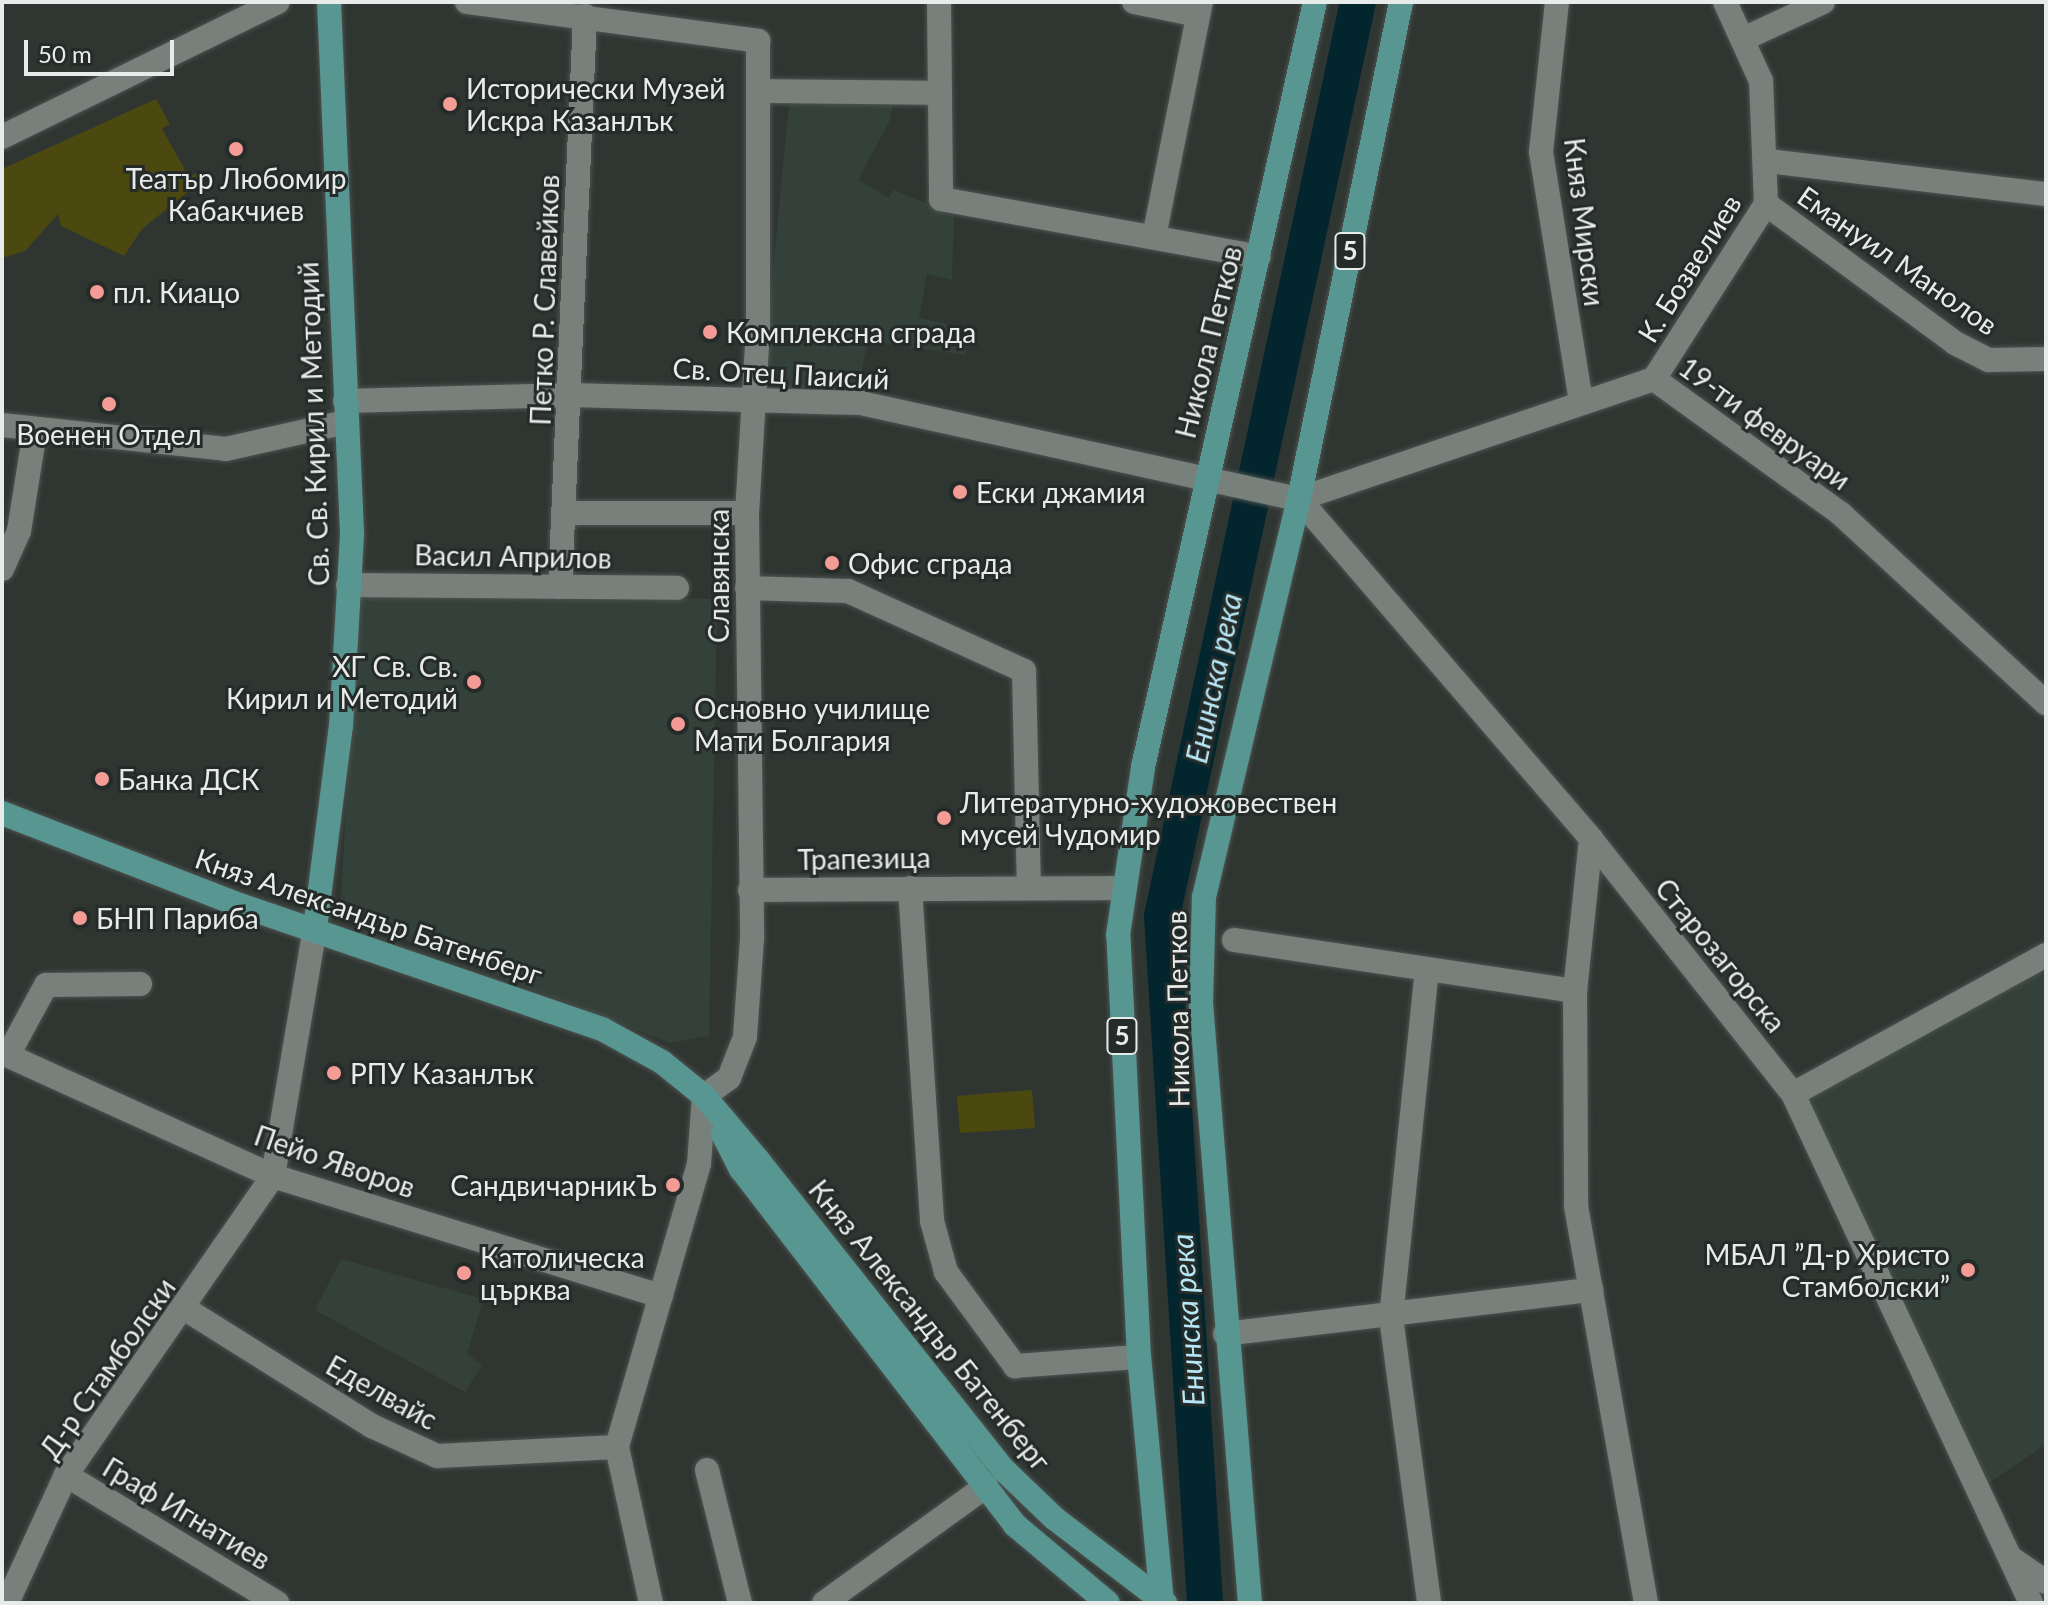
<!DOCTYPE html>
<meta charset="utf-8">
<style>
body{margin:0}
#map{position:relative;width:2048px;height:1605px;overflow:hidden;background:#2f3632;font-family:Lato,sans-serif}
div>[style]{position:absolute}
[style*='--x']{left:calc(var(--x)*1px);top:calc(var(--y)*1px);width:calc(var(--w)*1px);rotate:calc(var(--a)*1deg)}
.built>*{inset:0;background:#34413a}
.green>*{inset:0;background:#4b490f}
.river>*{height:36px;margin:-18px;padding:0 18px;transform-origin:18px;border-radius:18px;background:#03252e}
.roads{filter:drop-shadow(0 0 2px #4d5350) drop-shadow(0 0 2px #4d5350)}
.minor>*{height:24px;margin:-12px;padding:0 12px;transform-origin:12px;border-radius:12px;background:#78807c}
.major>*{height:24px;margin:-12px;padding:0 12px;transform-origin:12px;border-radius:12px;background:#589692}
.dots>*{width:22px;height:22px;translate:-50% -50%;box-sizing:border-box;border:4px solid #252b28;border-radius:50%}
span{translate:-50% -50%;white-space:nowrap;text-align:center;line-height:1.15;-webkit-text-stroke:6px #252b28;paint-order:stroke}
.shield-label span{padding:2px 6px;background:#252b28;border:2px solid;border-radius:6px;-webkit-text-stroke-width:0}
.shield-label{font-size:26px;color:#e7ebe9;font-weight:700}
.poi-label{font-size:28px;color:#e7ebe9}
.left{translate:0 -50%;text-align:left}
.right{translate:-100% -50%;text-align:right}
.street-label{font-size:28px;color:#e7ebe9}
.water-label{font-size:30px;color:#b7e7f6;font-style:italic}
.frame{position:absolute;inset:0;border:4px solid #e7ebe9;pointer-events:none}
.scale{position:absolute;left:24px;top:40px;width:150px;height:36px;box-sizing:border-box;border:4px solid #e7ebe9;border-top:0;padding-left:10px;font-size:24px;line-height:28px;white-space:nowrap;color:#e7ebe9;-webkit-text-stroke:6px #252b28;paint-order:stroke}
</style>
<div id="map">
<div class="built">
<i style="clip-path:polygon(894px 96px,890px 120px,858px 180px,889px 198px,894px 190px,954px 215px,952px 280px,927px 274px,919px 318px,968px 329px,965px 355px,868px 341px,858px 387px,762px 388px,789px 104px)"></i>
<i style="clip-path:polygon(358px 593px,717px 599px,709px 1036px,670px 1043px,362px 923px,341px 901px)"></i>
<i style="clip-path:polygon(2046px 965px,2046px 1444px,1989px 1483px,1807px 1096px)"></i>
<i style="clip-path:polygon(341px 1259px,483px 1299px,467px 1354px,482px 1365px,465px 1392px,315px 1310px)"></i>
</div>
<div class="green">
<i style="clip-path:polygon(156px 99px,170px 124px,162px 129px,189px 177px,197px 173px,201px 181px,142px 229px,124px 256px,61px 226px,58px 214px,25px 251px,2px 258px,2px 169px)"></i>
<i style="clip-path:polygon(1032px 1090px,1035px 1128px,960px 1133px,957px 1096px)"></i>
</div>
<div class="river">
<i style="--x:1205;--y:1603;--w:688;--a:-93.58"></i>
<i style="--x:1162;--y:916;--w:935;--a:-77.9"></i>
</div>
<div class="roads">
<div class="minor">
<i style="--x:467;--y:2;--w:294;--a:7.6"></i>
<i style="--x:758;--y:41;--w:288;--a:90"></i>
<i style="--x:758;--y:329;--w:184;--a:93.4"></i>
<i style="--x:747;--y:513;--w:426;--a:89.3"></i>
<i style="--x:752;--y:939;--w:98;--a:94.1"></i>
<i style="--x:745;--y:1037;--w:44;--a:111.3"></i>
<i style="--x:729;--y:1078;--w:31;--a:144"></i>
<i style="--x:704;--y:1096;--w:68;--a:94.2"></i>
<i style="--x:699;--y:1164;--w:295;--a:106.2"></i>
<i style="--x:617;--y:1447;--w:160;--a:77.7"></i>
<i style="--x:939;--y:2;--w:197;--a:89.4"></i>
<i style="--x:941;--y:199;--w:323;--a:10.3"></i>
<i style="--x:1134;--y:2;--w:65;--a:11.5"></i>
<i style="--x:1557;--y:2;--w:151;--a:96.1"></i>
<i style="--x:1541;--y:152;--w:252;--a:80.9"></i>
<i style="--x:1743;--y:39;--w:88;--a:-24.8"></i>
<i style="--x:759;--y:91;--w:181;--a:0.6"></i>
<i style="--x:2;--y:137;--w:307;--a:-26.1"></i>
<i style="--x:1768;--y:161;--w:280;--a:6.8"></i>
<i style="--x:1766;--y:204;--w:235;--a:36.3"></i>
<i style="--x:1955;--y:343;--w:38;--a:27"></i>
<i style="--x:1989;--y:360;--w:57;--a:-1"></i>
<i style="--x:1154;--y:237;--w:240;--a:-78.7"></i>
<i style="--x:1654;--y:379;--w:208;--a:-57.4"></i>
<i style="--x:1766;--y:204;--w:123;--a:-92.3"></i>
<i style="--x:1761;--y:81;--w:87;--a:-114.5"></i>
<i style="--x:345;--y:401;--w:226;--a:-1.5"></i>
<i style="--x:571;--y:395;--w:290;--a:1.6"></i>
<i style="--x:861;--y:403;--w:448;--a:12.4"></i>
<i style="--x:1299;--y:499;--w:448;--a:49.3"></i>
<i style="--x:1591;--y:839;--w:325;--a:51.6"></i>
<i style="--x:1793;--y:1094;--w:562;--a:64.94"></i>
<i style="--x:2;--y:425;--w:225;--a:6.1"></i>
<i style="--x:226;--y:449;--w:123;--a:-12.7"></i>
<i style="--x:1299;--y:499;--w:375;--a:-18.7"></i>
<i style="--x:1654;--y:379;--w:231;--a:35.8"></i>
<i style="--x:1841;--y:514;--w:279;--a:42.7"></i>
<i style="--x:565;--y:513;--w:182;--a:0"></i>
<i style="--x:2;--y:569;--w:42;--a:-65.9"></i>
<i style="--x:19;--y:531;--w:101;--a:-80.9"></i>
<i style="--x:348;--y:585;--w:329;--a:0.5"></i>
<i style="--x:560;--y:587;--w:572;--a:-87.49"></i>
<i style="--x:747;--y:588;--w:101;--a:1.7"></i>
<i style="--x:848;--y:591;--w:193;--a:24.4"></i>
<i style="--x:1024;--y:671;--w:213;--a:88.7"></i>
<i style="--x:1591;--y:839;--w:153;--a:96"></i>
<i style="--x:1575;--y:991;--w:215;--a:89.7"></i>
<i style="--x:1576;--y:1206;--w:403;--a:80"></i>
<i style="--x:910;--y:888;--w:334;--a:86.2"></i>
<i style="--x:932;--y:1221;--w:53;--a:74.6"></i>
<i style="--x:946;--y:1272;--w:117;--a:53.7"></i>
<i style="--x:1015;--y:1366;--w:124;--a:-4.2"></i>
<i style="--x:750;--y:890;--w:373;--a:-0.3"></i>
<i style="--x:1234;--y:940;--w:345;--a:8.5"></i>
<i style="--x:1427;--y:969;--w:350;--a:95.9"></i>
<i style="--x:1391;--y:1317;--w:289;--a:82.4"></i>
<i style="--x:2;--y:1053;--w:298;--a:24.4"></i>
<i style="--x:273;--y:1176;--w:406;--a:17.2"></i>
<i style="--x:8;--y:1055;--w:80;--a:-61.5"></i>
<i style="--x:46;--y:985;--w:94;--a:-0.6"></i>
<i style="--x:1793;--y:1094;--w:289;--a:-28.8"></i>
<i style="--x:187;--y:1310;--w:218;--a:32.1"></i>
<i style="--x:372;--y:1426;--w:72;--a:24.8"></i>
<i style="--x:437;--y:1456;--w:180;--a:-2.9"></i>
<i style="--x:1225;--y:1334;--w:369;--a:-6.9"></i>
<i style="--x:707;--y:1470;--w:137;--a:76.1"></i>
<i style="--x:66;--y:1475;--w:247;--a:31.2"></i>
<i style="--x:2012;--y:1559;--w:41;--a:34.1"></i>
<i style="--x:7;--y:1603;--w:141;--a:-65.3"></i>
<i style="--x:66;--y:1475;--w:364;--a:-55.3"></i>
<i style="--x:273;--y:1176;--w:252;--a:-80.4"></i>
<i style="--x:824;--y:1603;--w:200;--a:-35.8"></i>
</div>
<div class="major">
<i style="--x:2;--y:813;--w:246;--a:21.2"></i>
<i style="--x:231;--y:902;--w:392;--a:18.9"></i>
<i style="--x:602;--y:1029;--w:68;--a:28.8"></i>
<i style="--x:662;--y:1062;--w:54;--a:39"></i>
<i style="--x:704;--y:1096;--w:84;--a:49.8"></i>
<i style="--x:758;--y:1160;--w:396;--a:51.6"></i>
<i style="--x:1004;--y:1470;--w:69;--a:43.8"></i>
<i style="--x:1054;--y:1518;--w:140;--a:37.4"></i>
<i style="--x:315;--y:928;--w:204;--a:-82.7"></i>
<i style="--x:341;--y:726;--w:193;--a:-86.7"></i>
<i style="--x:352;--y:533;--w:531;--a:-92.48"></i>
<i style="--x:723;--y:1134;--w:39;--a:63"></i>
<i style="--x:741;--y:1169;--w:449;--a:52.4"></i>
<i style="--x:1015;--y:1525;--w:121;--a:40"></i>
<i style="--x:1162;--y:1603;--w:247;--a:-95.3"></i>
<i style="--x:1139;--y:1357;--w:423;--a:-92.8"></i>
<i style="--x:1118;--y:935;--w:170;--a:-81.5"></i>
<i style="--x:1143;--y:767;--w:784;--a:-77.33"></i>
<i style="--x:1250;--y:1603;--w:602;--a:-94.67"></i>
<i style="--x:1201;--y:1003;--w:106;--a:-88.4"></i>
<i style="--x:1204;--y:897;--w:409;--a:-76.6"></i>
<i style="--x:1299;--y:499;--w:507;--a:-78.4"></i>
</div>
</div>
<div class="dots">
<i style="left:450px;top:104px;background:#f59b96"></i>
<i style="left:236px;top:149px;background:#f59b96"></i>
<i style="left:97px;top:292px;background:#f59b96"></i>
<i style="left:710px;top:332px;background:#f59b96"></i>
<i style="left:109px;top:404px;background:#f59b96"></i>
<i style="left:960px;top:492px;background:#f59b96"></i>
<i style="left:832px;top:563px;background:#f59b96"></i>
<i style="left:474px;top:682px;background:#f59b96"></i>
<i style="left:678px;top:724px;background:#f59b96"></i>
<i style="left:102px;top:779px;background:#f59b96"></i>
<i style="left:944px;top:818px;background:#f59b96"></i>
<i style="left:80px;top:918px;background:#f59b96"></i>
<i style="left:334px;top:1073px;background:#f59b96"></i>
<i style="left:673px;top:1185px;background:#f59b96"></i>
<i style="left:1968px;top:1270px;background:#f59b96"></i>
<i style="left:464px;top:1273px;background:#f59b96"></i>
</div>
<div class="shield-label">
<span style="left:1350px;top:251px">5</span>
<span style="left:1122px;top:1036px">5</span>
</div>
<div class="poi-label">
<span class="left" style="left:466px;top:104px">Исторически Музей<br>Искра Казанлък</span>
<span style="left:236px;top:194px">Театър Любомир<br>Кабакчиев</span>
<span class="left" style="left:113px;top:292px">пл. Киацо</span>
<span class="left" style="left:726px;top:332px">Комплексна сграда</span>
<span style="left:109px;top:434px">Военен Отдел</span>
<span class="left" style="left:976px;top:492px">Ески джамия</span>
<span class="left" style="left:848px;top:563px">Офис сграда</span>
<span class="right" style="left:458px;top:682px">ХГ Св. Св.<br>Кирил и Методий</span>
<span class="left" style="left:694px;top:724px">Основно училище<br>Мати Болгария</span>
<span class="left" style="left:118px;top:779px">Банка ДСК</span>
<span class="left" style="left:960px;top:818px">Литературно-художовествен<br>мусей Чудомир</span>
<span class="left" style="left:96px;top:918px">БНП Париба</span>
<span class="left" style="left:350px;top:1073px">РПУ Казанлък</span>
<span class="right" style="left:657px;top:1185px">СандвичарникЪ</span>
<span class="right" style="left:1950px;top:1270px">МБАЛ ”Д-р Христо<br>Стамболски”</span>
<span class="left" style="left:480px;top:1273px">Католическа<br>църква</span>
</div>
<div class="street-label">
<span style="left:1585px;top:222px;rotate:83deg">Княз Мирски</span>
<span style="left:1898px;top:260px;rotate:35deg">Емануил Манолов</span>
<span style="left:1689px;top:268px;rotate:-58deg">К. Бозвелиев</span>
<span style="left:544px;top:300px;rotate:-88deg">Петко Р. Славейков</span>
<span style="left:1208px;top:342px;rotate:-76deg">Никола Петков</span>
<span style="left:781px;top:373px;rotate:3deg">Св. Отец Паисий</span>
<span style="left:1765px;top:423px;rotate:36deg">19-ти февруари</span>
<span style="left:313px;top:424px;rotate:-92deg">Св. Св. Кирил и Методий</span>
<span style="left:513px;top:556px;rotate:1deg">Васил Априлов</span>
<span style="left:718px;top:576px;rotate:-90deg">Славянска</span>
<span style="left:864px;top:858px;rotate:-1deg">Трапезица</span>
<span style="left:369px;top:916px;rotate:19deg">Княз Александър Батенберг</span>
<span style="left:1721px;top:955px;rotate:51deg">Старозагорска</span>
<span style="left:1177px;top:1009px;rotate:-91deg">Никола Петков</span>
<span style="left:335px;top:1161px;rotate:19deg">Пейо Яворов</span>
<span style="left:930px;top:1325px;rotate:51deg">Княз Александър Батенберг</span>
<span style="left:107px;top:1368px;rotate:-55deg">Д-р Стамболски</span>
<span style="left:382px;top:1392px;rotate:29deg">Еделвайс</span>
<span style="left:187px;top:1513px;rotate:31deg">Граф Игнатиев</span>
</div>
<div class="water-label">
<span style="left:1213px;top:678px;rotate:-78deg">Енинска река</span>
<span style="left:1187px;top:1320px;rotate:-94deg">Енинска река</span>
</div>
<div class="frame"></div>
<div class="scale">50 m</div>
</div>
